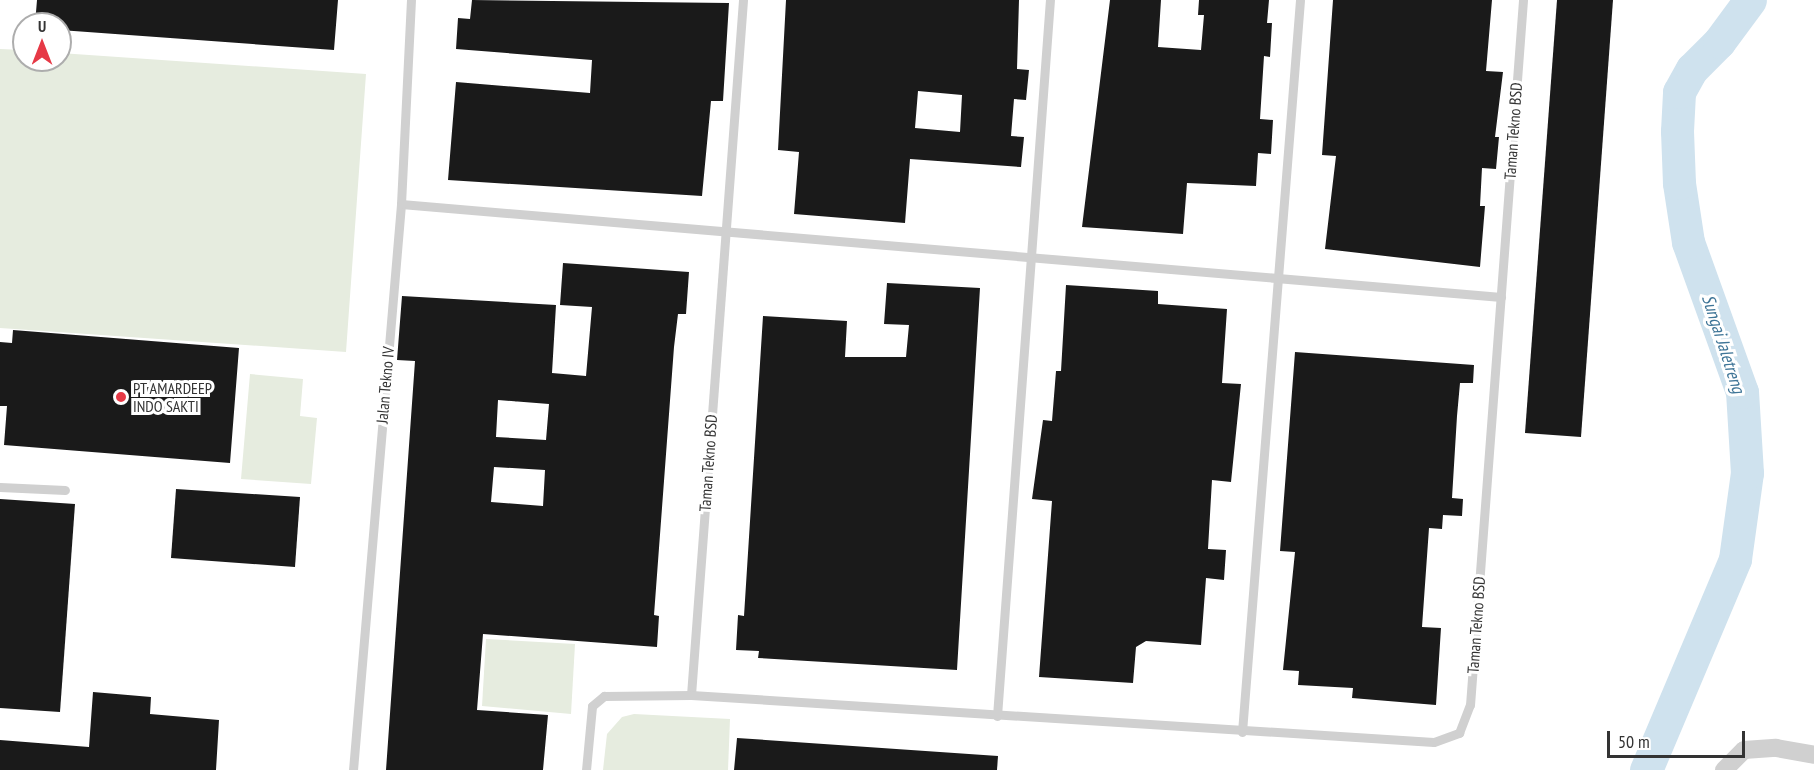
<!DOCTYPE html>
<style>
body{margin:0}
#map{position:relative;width:1814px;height:770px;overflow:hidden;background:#fff;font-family:"PT Sans Narrow",sans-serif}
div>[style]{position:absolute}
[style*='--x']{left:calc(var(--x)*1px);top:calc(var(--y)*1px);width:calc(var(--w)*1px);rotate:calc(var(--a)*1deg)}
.green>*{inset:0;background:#e6ecdf}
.river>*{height:33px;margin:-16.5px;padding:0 16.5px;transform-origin:16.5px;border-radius:16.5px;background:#cfe2ee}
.building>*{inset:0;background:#1a1a1a}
.lane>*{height:9px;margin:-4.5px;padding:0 4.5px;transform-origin:4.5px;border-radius:4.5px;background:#d0d0d0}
.street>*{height:18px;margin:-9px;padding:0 9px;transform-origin:9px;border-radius:9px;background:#d0d0d0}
.dots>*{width:16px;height:16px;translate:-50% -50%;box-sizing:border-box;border:3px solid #fff;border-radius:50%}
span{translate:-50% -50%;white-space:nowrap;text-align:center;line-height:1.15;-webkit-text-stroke:6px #fff;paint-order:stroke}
.street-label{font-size:16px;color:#333}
.poi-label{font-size:16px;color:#333}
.left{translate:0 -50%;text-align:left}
.water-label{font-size:18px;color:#3f7597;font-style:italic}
.north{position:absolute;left:12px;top:12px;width:60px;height:60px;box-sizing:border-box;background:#fff;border:2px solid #adadad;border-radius:50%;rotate:0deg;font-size:16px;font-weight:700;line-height:24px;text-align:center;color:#333}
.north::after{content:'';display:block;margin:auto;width:21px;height:27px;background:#e63946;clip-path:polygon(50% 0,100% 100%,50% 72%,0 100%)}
.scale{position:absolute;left:1607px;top:731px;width:138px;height:27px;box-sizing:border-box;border:3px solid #333;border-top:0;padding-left:8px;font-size:18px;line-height:21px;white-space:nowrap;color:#333;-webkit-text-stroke:4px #fff;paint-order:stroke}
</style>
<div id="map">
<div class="green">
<i style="clip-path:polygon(0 49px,24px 50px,24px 60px,60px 60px,60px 53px,366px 74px,346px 352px,0 328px)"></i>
<i style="clip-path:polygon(250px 374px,303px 379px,300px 416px,317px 418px,311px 484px,241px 479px)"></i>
<i style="clip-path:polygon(486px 639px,575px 644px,571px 714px,482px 706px)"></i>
<i style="clip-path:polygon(634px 714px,730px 719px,728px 770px,603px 770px,607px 734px,622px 717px)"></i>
</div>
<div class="river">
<i style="--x:1646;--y:770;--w:229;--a:-67.1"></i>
<i style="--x:1735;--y:559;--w:87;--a:-82.1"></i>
<i style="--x:1747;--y:473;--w:81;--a:-93.5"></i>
<i style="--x:1742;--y:392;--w:159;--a:-109.8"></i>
<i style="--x:1688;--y:242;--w:60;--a:-98.7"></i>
<i style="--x:1679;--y:183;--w:52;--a:-92.2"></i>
<i style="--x:1677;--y:131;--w:39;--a:-87"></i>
<i style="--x:1679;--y:92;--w:26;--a:-61"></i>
<i style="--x:1692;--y:69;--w:38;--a:-45"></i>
<i style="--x:1719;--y:42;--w:52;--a:-53.6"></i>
</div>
<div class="building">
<i style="clip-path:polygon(37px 0,338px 0,334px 50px,60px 30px,60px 24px,35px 24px)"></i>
<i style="clip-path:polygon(472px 0,729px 3px,723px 101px,711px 101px,702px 196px,448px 180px,456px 82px,590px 93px,592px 60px,456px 49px,458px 18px,470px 19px)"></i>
<i style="clip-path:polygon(evenodd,786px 0,1019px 0,1017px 69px,1029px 70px,1026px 100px,1014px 99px,1011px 136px,1024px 137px,1021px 167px,910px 159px,905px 223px,794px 214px,799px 152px,778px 150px,786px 0,918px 91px,962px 95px,960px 132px,915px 128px,918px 91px)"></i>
<i style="clip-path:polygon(1110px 0,1161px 0,1158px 47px,1201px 50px,1204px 15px,1198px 15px,1199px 0,1269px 0,1267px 23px,1272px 23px,1270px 57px,1264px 56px,1260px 119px,1273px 120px,1271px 154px,1258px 153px,1256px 186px,1187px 183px,1183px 234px,1082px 227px)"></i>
<i style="clip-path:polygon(1333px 0,1492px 0,1486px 71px,1503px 72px,1495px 137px,1499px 137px,1496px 169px,1482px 168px,1480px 206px,1485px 206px,1480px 267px,1325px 249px,1336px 156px,1322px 155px)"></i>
<i style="clip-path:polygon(1557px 0,1613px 0,1581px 437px,1525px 433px)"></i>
<i style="clip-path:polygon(evenodd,563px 263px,689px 272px,686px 314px,678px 314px,674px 347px,654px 615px,659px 616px,657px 647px,483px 634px,477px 710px,548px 715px,543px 770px,386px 770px,415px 361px,397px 360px,402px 296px,556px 305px,552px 373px,586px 376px,592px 307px,560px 305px,563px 263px,498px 400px,549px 404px,546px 440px,496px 437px,498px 400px,563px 263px,494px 467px,545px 470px,543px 506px,491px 502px,494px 467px)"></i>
<i style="clip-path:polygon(887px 283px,980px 288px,957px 670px,758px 658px,759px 651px,736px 650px,738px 615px,744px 616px,763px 316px,847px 321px,845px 357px,906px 357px,909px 325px,884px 324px)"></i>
<i style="clip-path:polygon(1066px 285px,1158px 291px,1158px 304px,1227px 309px,1222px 383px,1241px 384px,1231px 482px,1212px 480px,1208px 549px,1226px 550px,1224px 580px,1206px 578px,1201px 645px,1146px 641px,1136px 647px,1133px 683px,1039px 677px,1052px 501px,1032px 499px,1043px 420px,1052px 421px,1056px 371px,1061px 371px)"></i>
<i style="clip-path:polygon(13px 330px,239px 348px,230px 463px,4px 445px,7px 406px,0 406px,0 342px,12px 343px)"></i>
<i style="clip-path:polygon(1295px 352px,1474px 365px,1473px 383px,1460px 383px,1457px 416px,1452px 498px,1463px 499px,1462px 516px,1443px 515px,1442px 529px,1429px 528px,1422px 627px,1441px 628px,1436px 705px,1352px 698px,1353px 688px,1298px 685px,1299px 671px,1283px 670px,1295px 552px,1280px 551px)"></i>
<i style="clip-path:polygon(176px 489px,300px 497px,295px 567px,171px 558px)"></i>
<i style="clip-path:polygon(0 499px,75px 504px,60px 712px,0 708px)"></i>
<i style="clip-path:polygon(93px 692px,151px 697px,150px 714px,219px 720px,216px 770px,0 770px,0 740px,89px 747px)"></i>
<i style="clip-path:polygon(737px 738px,998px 756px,997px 770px,734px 770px)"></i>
</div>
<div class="lane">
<i style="--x:401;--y:204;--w:1104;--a:4.83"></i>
<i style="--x:0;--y:487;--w:65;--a:2.6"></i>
<i style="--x:691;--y:695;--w:697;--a:-85.72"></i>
<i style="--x:997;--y:716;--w:718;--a:-85.77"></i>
<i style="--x:1242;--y:732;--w:734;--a:-85.47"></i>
<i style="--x:353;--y:770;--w:568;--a:-85.15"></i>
<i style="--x:401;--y:204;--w:204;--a:-87.2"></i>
<i style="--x:586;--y:770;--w:64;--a:-84.6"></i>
<i style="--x:592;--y:706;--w:16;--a:-40"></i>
<i style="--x:604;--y:696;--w:87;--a:-0.7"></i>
<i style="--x:691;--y:695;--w:744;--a:3.62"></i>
<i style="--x:1434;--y:742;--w:27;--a:-20"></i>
<i style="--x:1459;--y:733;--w:30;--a:-69"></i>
<i style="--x:1470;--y:705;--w:707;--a:-85.7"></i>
</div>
<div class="street">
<i style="--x:1724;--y:770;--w:28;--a:-45"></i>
<i style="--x:1744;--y:750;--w:32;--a:-4"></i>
<i style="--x:1776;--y:748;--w:39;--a:10"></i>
</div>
<div class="dots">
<i style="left:121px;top:397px;background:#e63946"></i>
</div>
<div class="street-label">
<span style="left:1513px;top:131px;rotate:-86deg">Taman Tekno BSD</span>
<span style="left:385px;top:385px;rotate:-85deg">Jalan Tekno IV</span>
<span style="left:708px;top:463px;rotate:-86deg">Taman Tekno BSD</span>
<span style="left:1476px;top:625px;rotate:-86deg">Taman Tekno BSD</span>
</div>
<div class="poi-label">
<span class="left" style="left:133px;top:397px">PT AMARDEEP<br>INDO SAKTI</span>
</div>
<div class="water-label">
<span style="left:1723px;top:344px;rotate:72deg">Sungai Jaletreng</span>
</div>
<div class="north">U</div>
<div class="scale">50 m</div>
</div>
